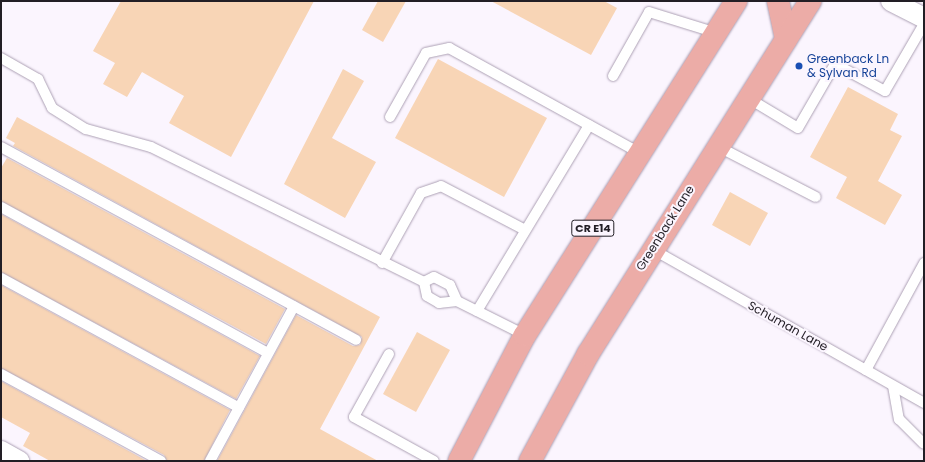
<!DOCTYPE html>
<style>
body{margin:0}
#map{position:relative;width:925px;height:462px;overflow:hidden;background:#fbf5fe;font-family:Poppins,sans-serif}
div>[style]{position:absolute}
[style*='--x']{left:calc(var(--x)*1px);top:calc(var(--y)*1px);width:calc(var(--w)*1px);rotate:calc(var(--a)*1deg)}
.building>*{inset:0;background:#f8d5b6}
.roads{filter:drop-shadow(0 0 1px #ada1b5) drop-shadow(0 0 1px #ada1b5)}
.lane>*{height:10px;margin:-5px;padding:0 5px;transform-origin:5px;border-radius:5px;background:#fff}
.street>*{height:20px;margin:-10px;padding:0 10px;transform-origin:10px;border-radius:10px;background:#fff}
.primary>*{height:22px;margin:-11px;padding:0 11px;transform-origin:11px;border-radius:11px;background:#ecaca7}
.dots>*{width:11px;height:11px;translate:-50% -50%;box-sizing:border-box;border:2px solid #fbf5fe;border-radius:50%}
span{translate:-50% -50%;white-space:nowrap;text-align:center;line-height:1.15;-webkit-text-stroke:4px #fbf5fe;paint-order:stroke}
.shield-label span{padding:1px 3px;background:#fbf5fe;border:1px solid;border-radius:3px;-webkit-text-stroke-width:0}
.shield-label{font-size:11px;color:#221e25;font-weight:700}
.transit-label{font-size:12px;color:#164399}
.left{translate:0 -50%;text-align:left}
.street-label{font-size:12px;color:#221e25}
.frame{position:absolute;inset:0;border:2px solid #221e25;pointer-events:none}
</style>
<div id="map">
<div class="building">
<i style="clip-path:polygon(121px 1px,314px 1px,231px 157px,169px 123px,184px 96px,142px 72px,127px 97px,103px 84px,115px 63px,93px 51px)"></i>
<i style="clip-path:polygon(378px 1px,406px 1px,383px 42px,362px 30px)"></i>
<i style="clip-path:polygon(491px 1px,604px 1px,617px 8px,591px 55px)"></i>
<i style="clip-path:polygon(438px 59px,547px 118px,504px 197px,395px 138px)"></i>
<i style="clip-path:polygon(343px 69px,364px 81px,332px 138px,376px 162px,345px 218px,284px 184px)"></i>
<i style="clip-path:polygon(848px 87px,898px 114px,890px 130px,902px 136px,878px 181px,902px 195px,885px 225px,836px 198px,847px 177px,810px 157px)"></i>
<i style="clip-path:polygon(17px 117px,380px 317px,320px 429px,378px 461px,217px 461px,296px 315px,353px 346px,360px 345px,362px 337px,13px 146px,15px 143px,6px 138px)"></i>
<i style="clip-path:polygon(7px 158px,285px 309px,266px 344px,1px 201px,1px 168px)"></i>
<i style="clip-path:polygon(730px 192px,768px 213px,750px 246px,712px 225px)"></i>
<i style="clip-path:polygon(1px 214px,260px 356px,236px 399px,1px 272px)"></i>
<i style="clip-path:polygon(1px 285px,230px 410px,204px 461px,167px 461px,164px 455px,1px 368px)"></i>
<i style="clip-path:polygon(417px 332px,450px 350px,416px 412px,383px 394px)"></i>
<i style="clip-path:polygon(1px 381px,147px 461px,50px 461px,23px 446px,30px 433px,1px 417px)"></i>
</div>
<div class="roads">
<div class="lane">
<i style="--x:1;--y:58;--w:43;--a:29.6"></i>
<i style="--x:38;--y:79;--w:32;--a:64"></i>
<i style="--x:52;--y:108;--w:40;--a:32"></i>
<i style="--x:86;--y:129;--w:67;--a:15.5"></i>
<i style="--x:151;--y:147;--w:305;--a:26.3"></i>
<i style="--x:424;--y:282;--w:14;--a:78"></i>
<i style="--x:427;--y:296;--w:14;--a:30"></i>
<i style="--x:439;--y:303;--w:18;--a:-6"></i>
<i style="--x:457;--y:301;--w:76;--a:26.6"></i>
<i style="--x:613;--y:76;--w:73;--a:-60.6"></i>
<i style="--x:649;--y:12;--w:71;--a:17.2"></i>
<i style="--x:748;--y:98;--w:58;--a:31"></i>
<i style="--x:798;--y:128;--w:74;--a:-60"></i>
<i style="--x:835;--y:64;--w:57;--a:28.4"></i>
<i style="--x:885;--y:91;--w:78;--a:-59.8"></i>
<i style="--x:390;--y:117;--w:73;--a:-60.6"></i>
<i style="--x:426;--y:53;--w:24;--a:-12"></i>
<i style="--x:449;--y:48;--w:218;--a:28.8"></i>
<i style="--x:717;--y:146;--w:111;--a:27.3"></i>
<i style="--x:1;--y:147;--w:404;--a:28.5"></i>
<i style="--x:1;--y:207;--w:304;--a:28.7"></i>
<i style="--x:652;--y:249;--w:313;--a:29.5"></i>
<i style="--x:382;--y:263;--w:80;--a:-60.9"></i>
<i style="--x:421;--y:193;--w:21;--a:-19"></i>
<i style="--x:441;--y:186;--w:95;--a:27.6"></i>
<i style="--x:1;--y:278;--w:271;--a:28.6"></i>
<i style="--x:424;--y:282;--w:11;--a:-27"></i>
<i style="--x:434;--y:277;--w:18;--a:27"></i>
<i style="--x:450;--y:285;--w:17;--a:66"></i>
<i style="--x:477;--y:311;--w:217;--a:-58.9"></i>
<i style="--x:389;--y:354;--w:72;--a:119.1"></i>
<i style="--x:354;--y:417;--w:91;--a:28.8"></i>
<i style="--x:866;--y:370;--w:122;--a:-61.5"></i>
<i style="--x:1;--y:374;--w:182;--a:28.5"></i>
<i style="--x:893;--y:386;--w:34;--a:80"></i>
<i style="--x:899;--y:419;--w:35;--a:45"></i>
<i style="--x:210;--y:461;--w:176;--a:-61.5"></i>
</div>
<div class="street">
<i style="--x:891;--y:1;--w:37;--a:27"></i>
<i style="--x:1;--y:451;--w:21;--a:29"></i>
</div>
<div class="primary">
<i style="--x:778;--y:1;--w:39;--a:78"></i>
<i style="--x:459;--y:461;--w:142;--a:-62.4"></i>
<i style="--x:525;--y:335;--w:395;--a:-57.7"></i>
<i style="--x:530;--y:461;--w:122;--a:-61.5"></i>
<i style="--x:588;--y:354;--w:417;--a:-57.8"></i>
</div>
</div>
<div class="dots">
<i style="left:799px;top:66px;background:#1a4fb4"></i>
</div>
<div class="shield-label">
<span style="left:593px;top:228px">CR E14</span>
</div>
<div class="transit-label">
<span class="left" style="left:807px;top:66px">Greenback Ln<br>&amp; Sylvan Rd</span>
</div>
<div class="street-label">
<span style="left:665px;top:228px;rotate:-58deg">Greenback Lane</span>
<span style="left:788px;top:326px;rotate:29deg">Schuman Lane</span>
</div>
<div class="frame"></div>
</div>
